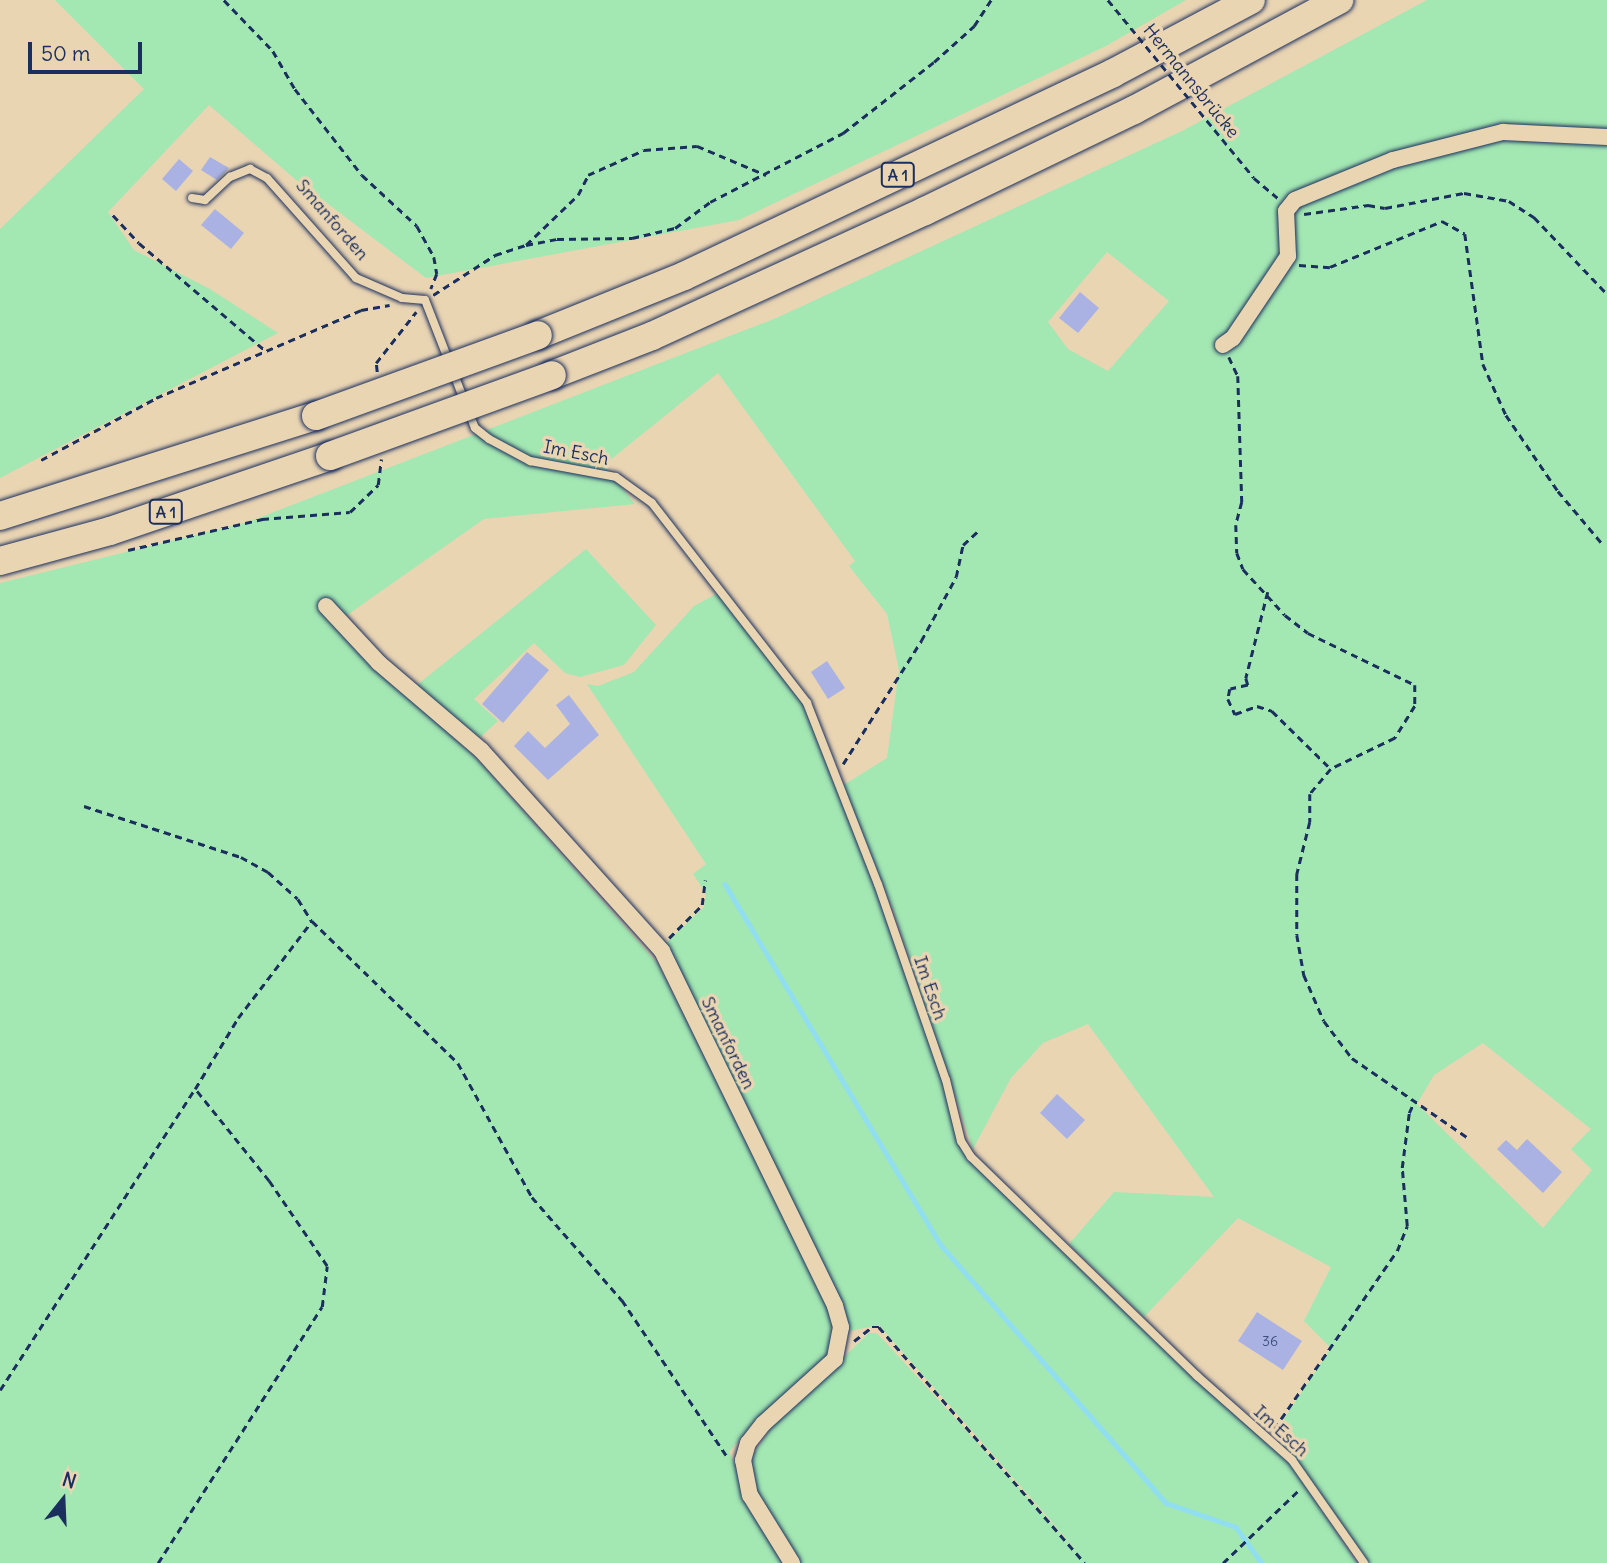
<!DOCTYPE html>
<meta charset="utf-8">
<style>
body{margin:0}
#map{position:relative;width:1607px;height:1563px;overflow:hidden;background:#ead5b3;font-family:Delius,sans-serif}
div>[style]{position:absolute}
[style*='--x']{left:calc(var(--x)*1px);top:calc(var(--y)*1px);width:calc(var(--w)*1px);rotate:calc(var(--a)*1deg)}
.green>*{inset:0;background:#a3e7b2}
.stream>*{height:4.5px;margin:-2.25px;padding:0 2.25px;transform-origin:2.25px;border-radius:2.25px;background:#90deef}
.building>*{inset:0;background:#a9b2e2}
.path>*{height:2.5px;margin-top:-1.25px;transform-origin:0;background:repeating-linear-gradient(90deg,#1b2f5e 0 7px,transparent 0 12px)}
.roads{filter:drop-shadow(0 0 2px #1b2f5e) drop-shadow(0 0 2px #1b2f5e)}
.lane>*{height:8px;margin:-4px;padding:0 4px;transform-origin:4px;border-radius:4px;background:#ead5b3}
.street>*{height:16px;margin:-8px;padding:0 8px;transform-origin:8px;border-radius:8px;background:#ead5b3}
.highway>*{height:28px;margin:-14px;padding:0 14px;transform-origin:14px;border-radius:14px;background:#ead5b3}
.path-bridge>*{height:2.5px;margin-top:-1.25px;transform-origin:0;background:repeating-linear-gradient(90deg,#1b2f5e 0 7px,transparent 0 12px)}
.bridges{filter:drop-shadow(0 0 2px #1b2f5e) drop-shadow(0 0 2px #1b2f5e)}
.highway-bridge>*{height:28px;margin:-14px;padding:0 14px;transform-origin:14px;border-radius:14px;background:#ead5b3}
span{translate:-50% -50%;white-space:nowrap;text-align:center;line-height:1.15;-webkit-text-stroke:7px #ead5b3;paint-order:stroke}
.number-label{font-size:14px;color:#3e507f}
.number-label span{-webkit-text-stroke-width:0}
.shield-label span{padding:2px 5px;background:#ead5b3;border:2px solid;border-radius:5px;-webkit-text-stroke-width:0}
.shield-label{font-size:16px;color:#1b2f5e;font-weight:700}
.street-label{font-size:18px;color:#1b2f5e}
.north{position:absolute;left:28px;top:1465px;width:70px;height:70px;-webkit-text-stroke:5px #ead5b3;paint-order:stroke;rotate:18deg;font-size:19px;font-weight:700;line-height:28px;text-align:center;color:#1b2f5e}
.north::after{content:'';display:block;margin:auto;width:24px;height:32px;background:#1b2f5e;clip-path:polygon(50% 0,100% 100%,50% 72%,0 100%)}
.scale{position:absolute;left:28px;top:42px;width:114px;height:32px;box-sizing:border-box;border:4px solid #1b2f5e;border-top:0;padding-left:9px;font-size:21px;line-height:24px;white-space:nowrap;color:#1b2f5e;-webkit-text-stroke:5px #ead5b3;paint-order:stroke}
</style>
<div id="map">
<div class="green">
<i style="clip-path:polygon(55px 0,1186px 0,1106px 46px,739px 220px,426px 278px,295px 179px,209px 105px,108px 212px,134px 250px,210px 289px,278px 333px,0 478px,0 229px,144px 89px)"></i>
<i style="clip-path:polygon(evenodd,1427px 0,1607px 0,1607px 1563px,1366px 1563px,1300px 1465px,1274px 1434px,1331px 1348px,1304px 1321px,1331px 1267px,1238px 1218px,1144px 1317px,1069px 1244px,1114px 1192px,1214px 1197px,1088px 1024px,1043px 1043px,1011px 1078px,973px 1149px,894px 912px,842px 786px,887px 758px,899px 670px,887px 614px,849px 566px,855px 561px,718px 373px,604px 465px,635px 504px,484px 519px,333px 625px,478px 760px,658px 964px,833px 1312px,829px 1356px,753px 1424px,729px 1452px,782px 1563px,0 1563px,0 583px,248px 522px,774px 319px,1182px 131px,1427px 0,1107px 252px,1169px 301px,1108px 371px,1068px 349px,1048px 322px,1107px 252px,1427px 0,1483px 1043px,1591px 1129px,1571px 1149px,1592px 1170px,1543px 1228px,1417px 1104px,1434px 1075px,1483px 1043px)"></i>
<i style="clip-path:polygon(586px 549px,656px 625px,624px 665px,580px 677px,565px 673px,534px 643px,474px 699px,498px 721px,475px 742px,417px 685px)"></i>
<i style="clip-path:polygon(718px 593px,804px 704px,874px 883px,942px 1079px,958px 1141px,1155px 1339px,1292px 1466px,1357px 1563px,799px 1563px,751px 1486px,753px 1455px,773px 1425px,869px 1333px,877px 1333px,1082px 1556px,879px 1325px,845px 1332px,663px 946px,704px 907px,706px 893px,693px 874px,706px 864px,587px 684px,598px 686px,634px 672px,694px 606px)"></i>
</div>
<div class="stream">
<i style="--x:725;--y:884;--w:422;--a:59.1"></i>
<i style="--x:942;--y:1246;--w:341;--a:48.9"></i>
<i style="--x:1166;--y:1503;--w:74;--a:18.9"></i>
<i style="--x:1236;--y:1527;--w:44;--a:54.2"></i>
</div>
<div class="building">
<i style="clip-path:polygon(210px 157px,229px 168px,217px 180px,201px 170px)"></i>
<i style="clip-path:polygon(179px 159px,193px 171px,176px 191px,162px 179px)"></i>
<i style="clip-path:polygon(215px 209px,244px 233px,231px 249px,201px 225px)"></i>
<i style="clip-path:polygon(1080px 292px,1099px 308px,1078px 333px,1059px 318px)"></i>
<i style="clip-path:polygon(527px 652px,549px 670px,503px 723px,482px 704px)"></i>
<i style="clip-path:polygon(827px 661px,845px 688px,828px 699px,811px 672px)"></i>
<i style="clip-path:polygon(569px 695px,599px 735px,548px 780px,514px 746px,528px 731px,545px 748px,570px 724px,556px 705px)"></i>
<i style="clip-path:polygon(1057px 1094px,1085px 1120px,1067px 1139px,1040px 1113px)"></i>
<i style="clip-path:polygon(1527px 1139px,1562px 1172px,1543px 1193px,1497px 1149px,1506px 1140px,1517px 1150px)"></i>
<i style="clip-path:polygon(1257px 1312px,1302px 1341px,1283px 1370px,1238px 1341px)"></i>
</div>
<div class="path">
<i style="--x:224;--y:0;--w:71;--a:46.1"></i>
<i style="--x:273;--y:51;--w:44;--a:59.9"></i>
<i style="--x:295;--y:89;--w:109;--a:52.1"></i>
<i style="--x:362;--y:175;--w:75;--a:42.8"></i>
<i style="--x:417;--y:226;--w:35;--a:61"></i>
<i style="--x:434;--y:257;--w:17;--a:80"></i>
<i style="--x:437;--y:274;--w:16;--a:112"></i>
<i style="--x:1254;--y:178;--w:31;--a:40"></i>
<i style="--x:1304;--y:214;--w:65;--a:-8"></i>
<i style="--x:1368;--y:205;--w:17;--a:10"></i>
<i style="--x:1385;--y:208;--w:80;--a:-10.8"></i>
<i style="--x:1464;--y:193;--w:46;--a:10.1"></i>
<i style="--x:1509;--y:201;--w:30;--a:33"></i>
<i style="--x:1534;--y:217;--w:106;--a:46.5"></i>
<i style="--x:113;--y:215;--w:38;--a:47"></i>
<i style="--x:139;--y:243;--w:167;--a:40.4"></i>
<i style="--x:526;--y:245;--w:72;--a:-43.9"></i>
<i style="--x:578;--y:195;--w:22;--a:-63"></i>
<i style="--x:588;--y:175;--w:61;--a:-24.1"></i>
<i style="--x:644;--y:150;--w:53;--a:-4.3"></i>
<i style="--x:697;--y:146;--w:75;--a:22.8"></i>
<i style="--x:1299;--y:265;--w:31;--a:4"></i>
<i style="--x:1330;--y:267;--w:121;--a:-22.3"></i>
<i style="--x:1442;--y:221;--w:26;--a:29"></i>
<i style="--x:1465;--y:234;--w:131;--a:82.1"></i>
<i style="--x:1483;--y:364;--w:56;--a:65.7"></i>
<i style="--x:1506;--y:415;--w:92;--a:55.6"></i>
<i style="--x:1558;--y:491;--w:67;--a:49.9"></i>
<i style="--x:433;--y:295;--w:74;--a:-32.8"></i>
<i style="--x:495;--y:255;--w:33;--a:-18"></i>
<i style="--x:526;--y:245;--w:32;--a:-11"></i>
<i style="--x:557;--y:239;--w:75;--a:-0.8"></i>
<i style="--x:632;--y:238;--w:44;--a:-13.1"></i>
<i style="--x:675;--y:228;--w:44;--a:-36.6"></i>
<i style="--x:710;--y:202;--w:150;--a:-27.4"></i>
<i style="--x:843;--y:133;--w:115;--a:-38"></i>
<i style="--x:934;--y:62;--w:54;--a:-42"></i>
<i style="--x:974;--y:26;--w:31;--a:-57"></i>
<i style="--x:1229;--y:357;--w:21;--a:65"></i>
<i style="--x:1238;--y:376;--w:126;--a:88.2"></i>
<i style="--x:1242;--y:502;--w:24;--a:105"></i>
<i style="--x:1236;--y:525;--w:28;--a:88"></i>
<i style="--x:1237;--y:553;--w:17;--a:69"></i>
<i style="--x:1243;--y:569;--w:62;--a:47.6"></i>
<i style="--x:1285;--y:615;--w:29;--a:38"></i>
<i style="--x:1308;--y:633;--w:119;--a:25.9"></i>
<i style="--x:1415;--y:685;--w:21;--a:90"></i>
<i style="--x:1415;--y:706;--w:38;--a:122"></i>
<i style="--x:1395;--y:738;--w:71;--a:154.2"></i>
<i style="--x:1331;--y:769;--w:33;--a:130"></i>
<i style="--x:1310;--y:794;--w:28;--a:90"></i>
<i style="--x:1310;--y:822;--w:54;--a:104"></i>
<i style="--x:1297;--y:874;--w:61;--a:90"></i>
<i style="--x:1297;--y:935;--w:41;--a:80.1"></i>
<i style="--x:1304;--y:975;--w:50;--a:66.5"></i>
<i style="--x:1324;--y:1021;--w:46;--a:52.9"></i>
<i style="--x:1352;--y:1058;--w:143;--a:34.5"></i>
<i style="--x:377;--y:372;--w:9;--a:-96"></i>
<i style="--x:376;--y:363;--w:65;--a:-51.9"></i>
<i style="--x:41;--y:460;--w:131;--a:-28.3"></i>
<i style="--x:156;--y:398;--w:223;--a:-23.2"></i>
<i style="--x:361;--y:310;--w:29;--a:-10"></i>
<i style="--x:128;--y:550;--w:138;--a:-13"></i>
<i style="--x:262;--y:519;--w:88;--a:-4.5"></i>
<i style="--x:350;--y:512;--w:39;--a:-44"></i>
<i style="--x:378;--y:485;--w:26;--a:-83"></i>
<i style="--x:1268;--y:592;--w:89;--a:104.3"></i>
<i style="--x:1246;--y:678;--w:7;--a:74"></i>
<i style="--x:1248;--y:685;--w:18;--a:167"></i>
<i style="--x:1230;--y:689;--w:10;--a:101"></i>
<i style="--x:1228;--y:699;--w:17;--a:65"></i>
<i style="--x:1235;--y:714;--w:23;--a:-20"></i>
<i style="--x:1257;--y:706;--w:16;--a:18"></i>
<i style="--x:1272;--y:711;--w:83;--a:44.5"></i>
<i style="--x:843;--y:764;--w:146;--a:-57.6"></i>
<i style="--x:921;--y:641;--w:73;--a:-61.3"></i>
<i style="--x:956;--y:577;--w:33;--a:-78"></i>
<i style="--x:963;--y:545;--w:21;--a:-43"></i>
<i style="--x:84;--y:806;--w:165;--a:18"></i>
<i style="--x:241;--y:857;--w:31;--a:29"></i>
<i style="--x:268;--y:872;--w:40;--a:42"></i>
<i style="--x:298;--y:899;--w:26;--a:58"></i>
<i style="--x:669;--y:938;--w:47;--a:-45"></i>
<i style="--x:702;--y:905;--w:25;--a:-83"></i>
<i style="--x:854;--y:1341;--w:23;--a:-38"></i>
<i style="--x:872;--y:1327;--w:7;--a:0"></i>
<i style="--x:879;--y:1327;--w:313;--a:48.9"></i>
<i style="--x:0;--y:1390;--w:359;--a:-57.1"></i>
<i style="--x:1274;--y:1429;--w:216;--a:-55.4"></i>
<i style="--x:1397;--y:1251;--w:27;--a:-68"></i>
<i style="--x:1407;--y:1226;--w:58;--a:-94.9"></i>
<i style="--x:1402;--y:1168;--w:55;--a:-82.7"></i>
<i style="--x:1409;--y:1113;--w:14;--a:-65"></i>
<i style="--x:158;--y:1563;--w:304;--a:-57.4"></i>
<i style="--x:322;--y:1307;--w:41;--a:-83"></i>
<i style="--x:327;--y:1266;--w:103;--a:-124.3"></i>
<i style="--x:269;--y:1181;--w:118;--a:-128.8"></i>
<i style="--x:195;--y:1089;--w:83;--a:-58.8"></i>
<i style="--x:238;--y:1018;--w:122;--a:-52.7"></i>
<i style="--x:312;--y:921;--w:204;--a:44.2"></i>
<i style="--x:458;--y:1063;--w:153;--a:61.1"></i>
<i style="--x:532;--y:1197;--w:137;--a:48.9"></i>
<i style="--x:622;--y:1300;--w:190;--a:56.1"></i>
<i style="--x:1223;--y:1563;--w:107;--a:-43.9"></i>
</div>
<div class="roads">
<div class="lane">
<i style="--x:192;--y:198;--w:13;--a:9"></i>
<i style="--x:205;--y:200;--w:34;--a:-43"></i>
<i style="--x:230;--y:177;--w:22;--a:-22"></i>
<i style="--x:250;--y:169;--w:19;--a:28"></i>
<i style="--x:267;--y:178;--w:134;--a:48.3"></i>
<i style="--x:356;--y:278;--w:50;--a:23.5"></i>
<i style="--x:402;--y:298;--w:23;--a:5"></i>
<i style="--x:425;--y:300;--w:137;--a:68.7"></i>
<i style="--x:475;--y:428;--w:18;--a:38"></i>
<i style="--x:489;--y:439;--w:47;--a:28.2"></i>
<i style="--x:530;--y:461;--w:87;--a:10.5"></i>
<i style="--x:616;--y:477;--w:44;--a:35.8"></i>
<i style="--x:652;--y:503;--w:253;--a:52.2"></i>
<i style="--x:807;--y:703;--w:194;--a:68.6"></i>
<i style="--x:878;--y:884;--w:207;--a:70.9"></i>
<i style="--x:946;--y:1080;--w:63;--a:76.2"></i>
<i style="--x:961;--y:1141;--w:19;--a:58"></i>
<i style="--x:971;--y:1157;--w:315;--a:44.1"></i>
<i style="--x:1197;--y:1376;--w:127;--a:41.5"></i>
<i style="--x:1292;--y:1460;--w:126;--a:55"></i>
</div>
<div class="street">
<i style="--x:1223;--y:345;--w:12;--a:-35"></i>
<i style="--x:1233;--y:338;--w:99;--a:-56.1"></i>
<i style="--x:1288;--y:256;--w:45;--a:-92.5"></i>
<i style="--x:1286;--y:211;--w:14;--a:-51"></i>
<i style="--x:1295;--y:200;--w:106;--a:-22.2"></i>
<i style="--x:1393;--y:160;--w:114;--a:-14.3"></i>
<i style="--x:1503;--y:132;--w:104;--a:2.8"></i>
<i style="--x:326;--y:606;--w:78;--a:47.1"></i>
<i style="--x:379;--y:663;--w:135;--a:40.5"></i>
<i style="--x:482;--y:751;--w:269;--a:48"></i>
<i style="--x:662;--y:951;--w:395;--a:64"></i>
<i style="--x:835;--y:1306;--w:22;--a:74"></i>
<i style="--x:841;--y:1327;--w:33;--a:101"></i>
<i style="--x:835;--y:1359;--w:97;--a:137.9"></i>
<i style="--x:763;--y:1424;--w:24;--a:128"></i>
<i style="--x:748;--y:1443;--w:18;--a:106"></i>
<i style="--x:743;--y:1460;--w:36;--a:79"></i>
<i style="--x:750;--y:1495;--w:80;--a:58.3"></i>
</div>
<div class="highway">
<i style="--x:538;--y:335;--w:157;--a:-22"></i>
<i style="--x:684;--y:276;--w:475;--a:-25.3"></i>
<i style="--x:1113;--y:73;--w:156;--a:-27.9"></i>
<i style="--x:552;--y:375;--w:107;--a:-21.3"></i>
<i style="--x:652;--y:336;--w:300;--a:-24.6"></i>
<i style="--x:925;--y:211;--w:232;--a:-25.8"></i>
<i style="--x:1134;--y:110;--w:233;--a:-28.2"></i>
<i style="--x:0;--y:516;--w:331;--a:-17.6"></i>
<i style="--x:0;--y:561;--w:114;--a:-15.3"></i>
<i style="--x:110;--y:531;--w:232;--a:-18.8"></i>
</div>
</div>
<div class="path-bridge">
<i style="--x:1108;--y:0;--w:230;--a:50.6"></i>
</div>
<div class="bridges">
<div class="highway-bridge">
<i style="--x:316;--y:416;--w:236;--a:-20"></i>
<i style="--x:330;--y:456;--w:236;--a:-20"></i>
</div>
</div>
<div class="number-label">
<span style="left:1270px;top:1341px">36</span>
</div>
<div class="shield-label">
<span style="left:898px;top:175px">A 1</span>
<span style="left:166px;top:512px">A 1</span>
</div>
<div class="street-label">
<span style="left:1191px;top:81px;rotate:51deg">Hermannsbrücke</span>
<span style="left:332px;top:220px;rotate:49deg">Smanforden</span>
<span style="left:576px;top:453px;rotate:11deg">Im Esch</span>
<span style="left:930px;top:988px;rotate:71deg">Im Esch</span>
<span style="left:728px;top:1043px;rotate:64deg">Smanforden</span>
<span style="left:1281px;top:1431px;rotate:42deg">Im Esch</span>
</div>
<div class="north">N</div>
<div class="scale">50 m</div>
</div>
